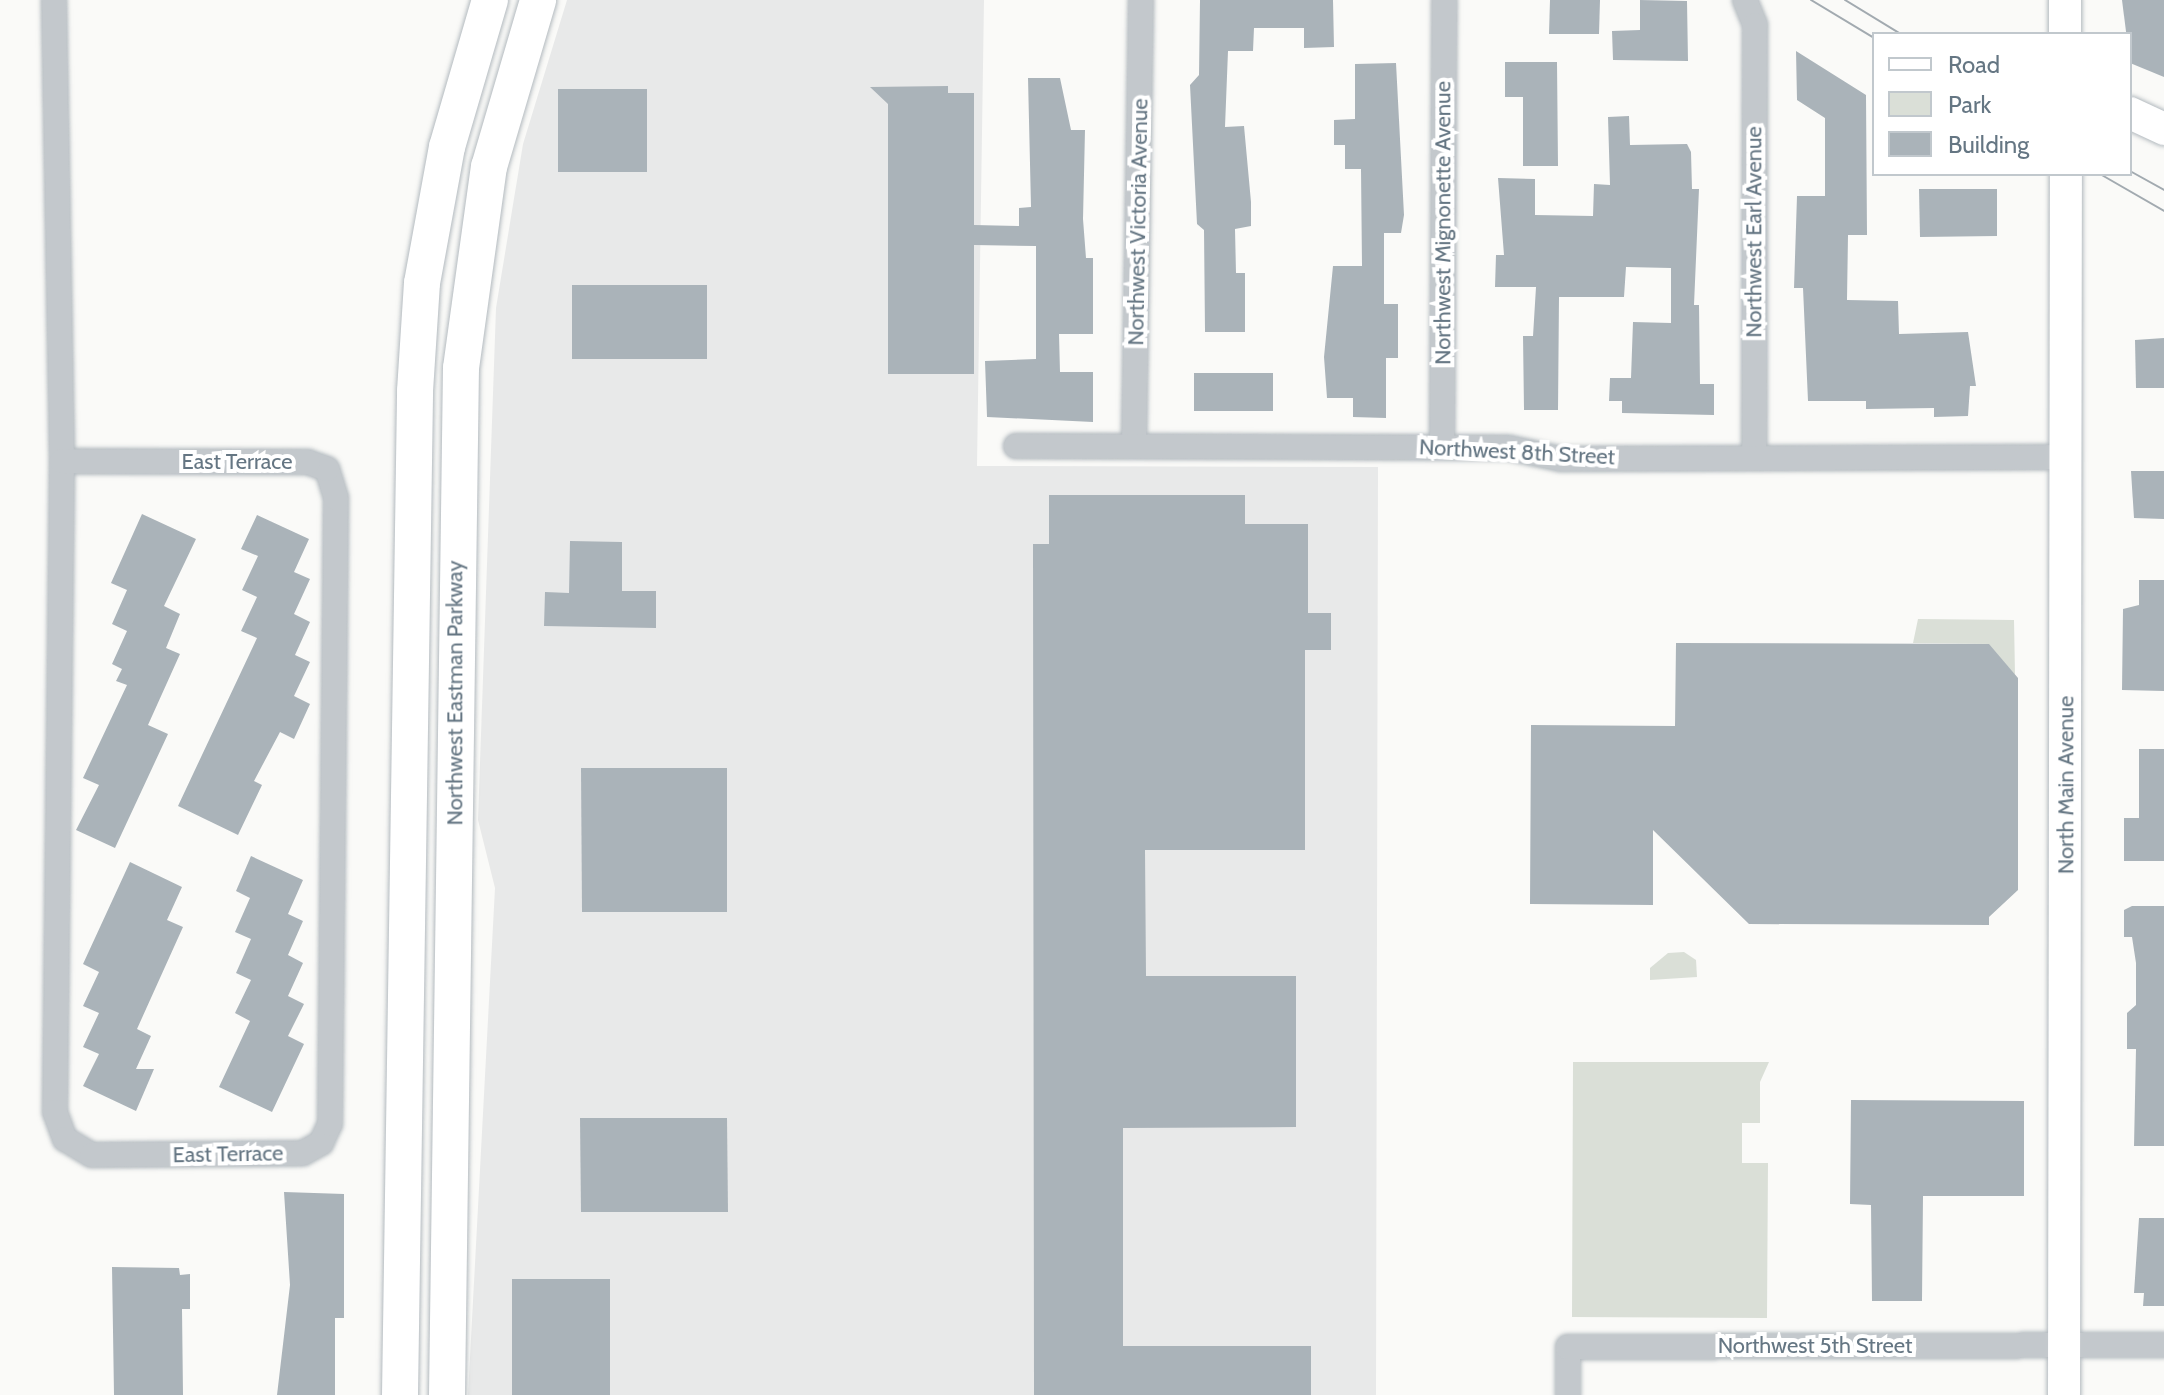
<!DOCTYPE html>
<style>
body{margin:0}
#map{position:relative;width:2164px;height:1395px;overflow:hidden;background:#fafaf8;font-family:Cabin,sans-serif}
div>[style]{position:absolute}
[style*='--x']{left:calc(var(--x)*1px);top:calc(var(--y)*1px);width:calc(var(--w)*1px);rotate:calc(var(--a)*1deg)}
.built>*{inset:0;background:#e8e9e9}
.green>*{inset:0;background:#dadfd7}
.building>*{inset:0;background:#aab3b9}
.roads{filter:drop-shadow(0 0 2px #b3babf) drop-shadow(0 0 2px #b3babf)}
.street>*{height:24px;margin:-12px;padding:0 12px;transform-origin:12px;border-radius:12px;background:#c3c8cc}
.secondary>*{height:32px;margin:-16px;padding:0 16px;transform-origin:16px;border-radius:16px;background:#fff}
.primary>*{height:36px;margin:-18px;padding:0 18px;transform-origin:18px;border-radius:18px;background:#fff}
.tram>*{height:2px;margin:-1px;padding:0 1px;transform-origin:1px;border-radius:1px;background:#a2aab0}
span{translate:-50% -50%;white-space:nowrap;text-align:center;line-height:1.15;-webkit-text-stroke:8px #fff;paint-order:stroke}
.street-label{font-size:22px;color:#657683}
.legend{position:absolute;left:1872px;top:32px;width:260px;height:144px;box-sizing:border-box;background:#fff;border:2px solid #c1c8cd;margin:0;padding:10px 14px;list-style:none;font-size:24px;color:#657683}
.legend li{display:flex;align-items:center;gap:16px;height:40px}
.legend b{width:40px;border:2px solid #c1c8cd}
</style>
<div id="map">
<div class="built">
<i style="clip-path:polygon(567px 0,984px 0,977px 466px,1378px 467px,1376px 1395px,468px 1395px,495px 888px,478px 820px,496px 308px,523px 144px)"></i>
</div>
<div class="green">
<i style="clip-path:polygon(1918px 619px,2014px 620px,2015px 675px,1988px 644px,1913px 643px)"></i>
<i style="clip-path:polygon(1684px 952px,1696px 960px,1697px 977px,1650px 980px,1650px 968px,1668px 953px)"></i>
<i style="clip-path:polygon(1573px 1062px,1769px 1062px,1760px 1082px,1760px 1123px,1742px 1123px,1742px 1163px,1768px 1163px,1767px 1318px,1572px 1317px)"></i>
</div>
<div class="building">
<i style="clip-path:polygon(1200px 0,1333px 0,1334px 47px,1304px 48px,1304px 28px,1254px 28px,1253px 51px,1228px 51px,1225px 127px,1244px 126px,1251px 202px,1251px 226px,1235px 229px,1236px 273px,1245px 273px,1245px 332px,1205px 332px,1204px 230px,1197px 224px,1190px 85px,1199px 75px)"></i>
<i style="clip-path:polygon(1550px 0,1600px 0,1599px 34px,1549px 34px)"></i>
<i style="clip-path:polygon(1640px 0,1687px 1px,1688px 61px,1613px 60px,1612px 31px,1640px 30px)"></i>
<i style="clip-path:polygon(2122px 0,2164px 0,2164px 77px,2130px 63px)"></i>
<i style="clip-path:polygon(1796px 51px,1866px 95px,1867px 235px,1848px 235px,1847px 300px,1898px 301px,1899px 334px,1968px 332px,1976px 386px,1970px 386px,1968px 416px,1934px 417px,1934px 408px,1866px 409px,1866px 401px,1808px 401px,1803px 288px,1794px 288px,1797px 196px,1825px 196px,1825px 118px,1797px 100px)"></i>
<i style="clip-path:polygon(1505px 62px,1557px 62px,1558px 166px,1523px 166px,1523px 97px,1505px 97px)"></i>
<i style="clip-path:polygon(1396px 63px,1404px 215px,1401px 233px,1384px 233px,1384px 304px,1398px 304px,1398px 358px,1386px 358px,1386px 418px,1353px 417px,1353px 398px,1327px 398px,1324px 357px,1333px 266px,1362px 266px,1361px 169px,1345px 169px,1345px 145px,1334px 145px,1334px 120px,1355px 119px,1355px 64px)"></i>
<i style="clip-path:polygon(1028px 78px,1060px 78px,1071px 130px,1085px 130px,1083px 219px,1086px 258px,1093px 258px,1093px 334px,1059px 334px,1060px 372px,1093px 372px,1093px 422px,987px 417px,985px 361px,1036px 359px,1036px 246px,974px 245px,974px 374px,888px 374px,888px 104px,870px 87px,948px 86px,948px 93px,974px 93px,974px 225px,1019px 226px,1019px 208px,1031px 207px)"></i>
<i style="clip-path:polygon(558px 89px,647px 89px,647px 172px,558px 172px)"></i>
<i style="clip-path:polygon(1629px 116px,1630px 145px,1687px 144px,1691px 152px,1692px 189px,1699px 189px,1694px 305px,1699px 305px,1700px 384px,1714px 384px,1714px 415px,1622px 413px,1622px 401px,1609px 401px,1610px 378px,1631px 378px,1633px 322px,1671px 323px,1671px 268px,1626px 267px,1624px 297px,1559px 297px,1558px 410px,1524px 410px,1523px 336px,1533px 336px,1536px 287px,1495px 287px,1496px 255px,1504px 255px,1498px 178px,1535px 179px,1535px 215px,1593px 216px,1594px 184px,1610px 185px,1608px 117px)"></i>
<i style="clip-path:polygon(1919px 189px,1997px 189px,1997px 236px,1920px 237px)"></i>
<i style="clip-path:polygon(572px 285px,707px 285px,707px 359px,572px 359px)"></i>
<i style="clip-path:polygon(2164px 338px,2164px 388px,2136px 388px,2135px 340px)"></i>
<i style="clip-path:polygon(1194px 373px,1273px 373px,1273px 411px,1194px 411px)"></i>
<i style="clip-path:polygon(2131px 471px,2164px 471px,2164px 519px,2134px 518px)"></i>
<i style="clip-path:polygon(1049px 495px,1245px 495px,1245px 524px,1308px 524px,1308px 613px,1331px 613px,1331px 650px,1305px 650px,1305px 850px,1145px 850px,1146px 976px,1296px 976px,1296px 1127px,1123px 1128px,1123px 1346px,1311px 1346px,1311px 1395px,1034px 1395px,1033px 544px,1049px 544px)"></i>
<i style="clip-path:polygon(142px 514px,196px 539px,164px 606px,180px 614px,166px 648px,180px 654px,148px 725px,168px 734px,115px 848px,76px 830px,99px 785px,83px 778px,127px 685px,116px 681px,122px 669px,112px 664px,127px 631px,112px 624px,127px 590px,111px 583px)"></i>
<i style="clip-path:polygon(257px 515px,309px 539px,294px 572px,310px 579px,294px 614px,310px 622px,295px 655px,310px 662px,294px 696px,310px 704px,294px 739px,280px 732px,254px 781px,262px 785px,238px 835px,178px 806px,257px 638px,241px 631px,257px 597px,242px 590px,258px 556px,241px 549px)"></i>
<i style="clip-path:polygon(570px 541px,622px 542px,622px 591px,656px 591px,656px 628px,544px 626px,545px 592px,569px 593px)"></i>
<i style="clip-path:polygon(2139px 580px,2164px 580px,2164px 691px,2122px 690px,2123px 609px,2139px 605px)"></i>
<i style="clip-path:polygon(1676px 643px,1989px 644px,2018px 678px,2018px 890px,1989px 917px,1989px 925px,1749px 924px,1653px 830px,1653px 905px,1530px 904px,1531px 725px,1675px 726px)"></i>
<i style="clip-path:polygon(2139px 749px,2164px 749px,2164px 861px,2124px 861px,2124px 818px,2139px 818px)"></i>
<i style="clip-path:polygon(581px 768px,727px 768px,727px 912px,582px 912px)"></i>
<i style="clip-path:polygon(251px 856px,303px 880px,288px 914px,303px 921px,288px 955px,303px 963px,288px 996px,304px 1004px,288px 1036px,304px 1044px,272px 1112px,219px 1087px,250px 1021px,235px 1013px,251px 980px,236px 973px,251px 939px,235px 932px,250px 898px,236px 891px)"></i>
<i style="clip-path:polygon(130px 862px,182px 887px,167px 920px,183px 927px,137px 1029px,151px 1036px,136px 1069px,154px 1069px,136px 1111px,83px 1086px,99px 1054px,83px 1047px,99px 1013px,83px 1006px,99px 972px,83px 964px)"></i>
<i style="clip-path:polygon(2132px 906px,2164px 906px,2164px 1146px,2134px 1146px,2136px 1049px,2127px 1049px,2127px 1013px,2136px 1005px,2136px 963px,2132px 937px,2124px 937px,2124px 910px)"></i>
<i style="clip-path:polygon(1851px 1100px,2024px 1101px,2024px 1196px,1923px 1196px,1922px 1301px,1872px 1301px,1871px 1205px,1850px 1204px)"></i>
<i style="clip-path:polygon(580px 1118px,727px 1118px,728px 1212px,581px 1212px)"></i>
<i style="clip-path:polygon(284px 1192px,344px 1194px,344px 1318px,335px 1318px,335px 1395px,277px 1395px,290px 1285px)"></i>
<i style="clip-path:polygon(2139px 1218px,2164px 1218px,2164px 1306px,2143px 1306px,2144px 1293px,2134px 1293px)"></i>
<i style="clip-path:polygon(112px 1267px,179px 1268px,180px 1275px,190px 1274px,190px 1309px,182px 1309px,183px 1395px,114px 1395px)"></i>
<i style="clip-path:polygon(512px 1279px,610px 1279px,610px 1395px,512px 1395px)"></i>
</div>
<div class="roads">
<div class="street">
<i style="--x:54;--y:0;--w:461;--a:89"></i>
<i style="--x:62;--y:461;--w:651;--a:90.62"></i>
<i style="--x:55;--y:1112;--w:29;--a:70"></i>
<i style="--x:65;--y:1139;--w:31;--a:31"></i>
<i style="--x:92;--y:1155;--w:211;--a:-0.5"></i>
<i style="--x:303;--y:1153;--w:21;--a:-29"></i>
<i style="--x:321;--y:1143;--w:21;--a:-65"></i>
<i style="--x:330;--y:1124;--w:626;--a:-89.45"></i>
<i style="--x:336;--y:498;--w:30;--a:-107"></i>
<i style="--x:327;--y:469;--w:20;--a:-160"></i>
<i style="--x:308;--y:462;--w:246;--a:-179.8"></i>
<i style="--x:1745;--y:0;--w:27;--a:68"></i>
<i style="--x:1755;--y:25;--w:432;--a:90.1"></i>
<i style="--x:1134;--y:444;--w:444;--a:-89.1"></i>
<i style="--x:1016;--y:446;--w:493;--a:0.2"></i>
<i style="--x:1509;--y:448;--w:53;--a:11.9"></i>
<i style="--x:1561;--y:459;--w:505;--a:-0.23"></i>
<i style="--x:1442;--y:447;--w:447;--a:-89.7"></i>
<i style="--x:1568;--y:1395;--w:48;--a:-90"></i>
<i style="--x:1568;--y:1347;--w:596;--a:-0.19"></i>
</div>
<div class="secondary">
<i style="--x:2065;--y:34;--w:34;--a:-90"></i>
<i style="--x:2130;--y:113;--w:38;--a:25"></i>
<i style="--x:2064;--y:1395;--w:1221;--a:-89.91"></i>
</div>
<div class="primary">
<i style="--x:400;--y:1395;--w:1004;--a:-89.14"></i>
<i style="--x:415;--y:391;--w:108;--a:-86.3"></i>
<i style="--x:422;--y:283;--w:138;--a:-79.6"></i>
<i style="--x:447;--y:147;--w:153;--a:-73.7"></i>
<i style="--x:447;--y:1395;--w:1027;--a:-89.22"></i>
<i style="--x:461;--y:368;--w:203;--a:-82.1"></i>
<i style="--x:489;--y:167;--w:174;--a:-73.6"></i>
</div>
</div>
<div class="tram">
<i style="--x:1811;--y:0;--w:74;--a:31.1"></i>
<i style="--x:1845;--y:0;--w:66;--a:31.3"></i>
<i style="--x:2130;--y:171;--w:39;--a:29"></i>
<i style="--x:2100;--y:174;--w:74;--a:30"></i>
</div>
<div class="street-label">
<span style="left:1138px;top:222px;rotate:-89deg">Northwest Victoria Avenue</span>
<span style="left:1443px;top:223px;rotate:-90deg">Northwest Mignonette Avenue</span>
<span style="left:1754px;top:232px;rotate:-90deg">Northwest Earl Avenue</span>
<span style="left:1517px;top:452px;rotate:3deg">Northwest 8th Street</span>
<span style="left:237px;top:462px">East Terrace</span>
<span style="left:455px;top:693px;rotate:-90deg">Northwest Eastman Parkway</span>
<span style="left:2066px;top:785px;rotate:-90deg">North Main Avenue</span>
<span style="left:228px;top:1154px;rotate:-1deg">East Terrace</span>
<span style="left:1815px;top:1346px">Northwest 5th Street</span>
</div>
<ul class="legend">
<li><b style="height:10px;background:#fff"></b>Road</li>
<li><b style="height:22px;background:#dadfd7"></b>Park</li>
<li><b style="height:22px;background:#aab3b9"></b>Building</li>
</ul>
</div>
